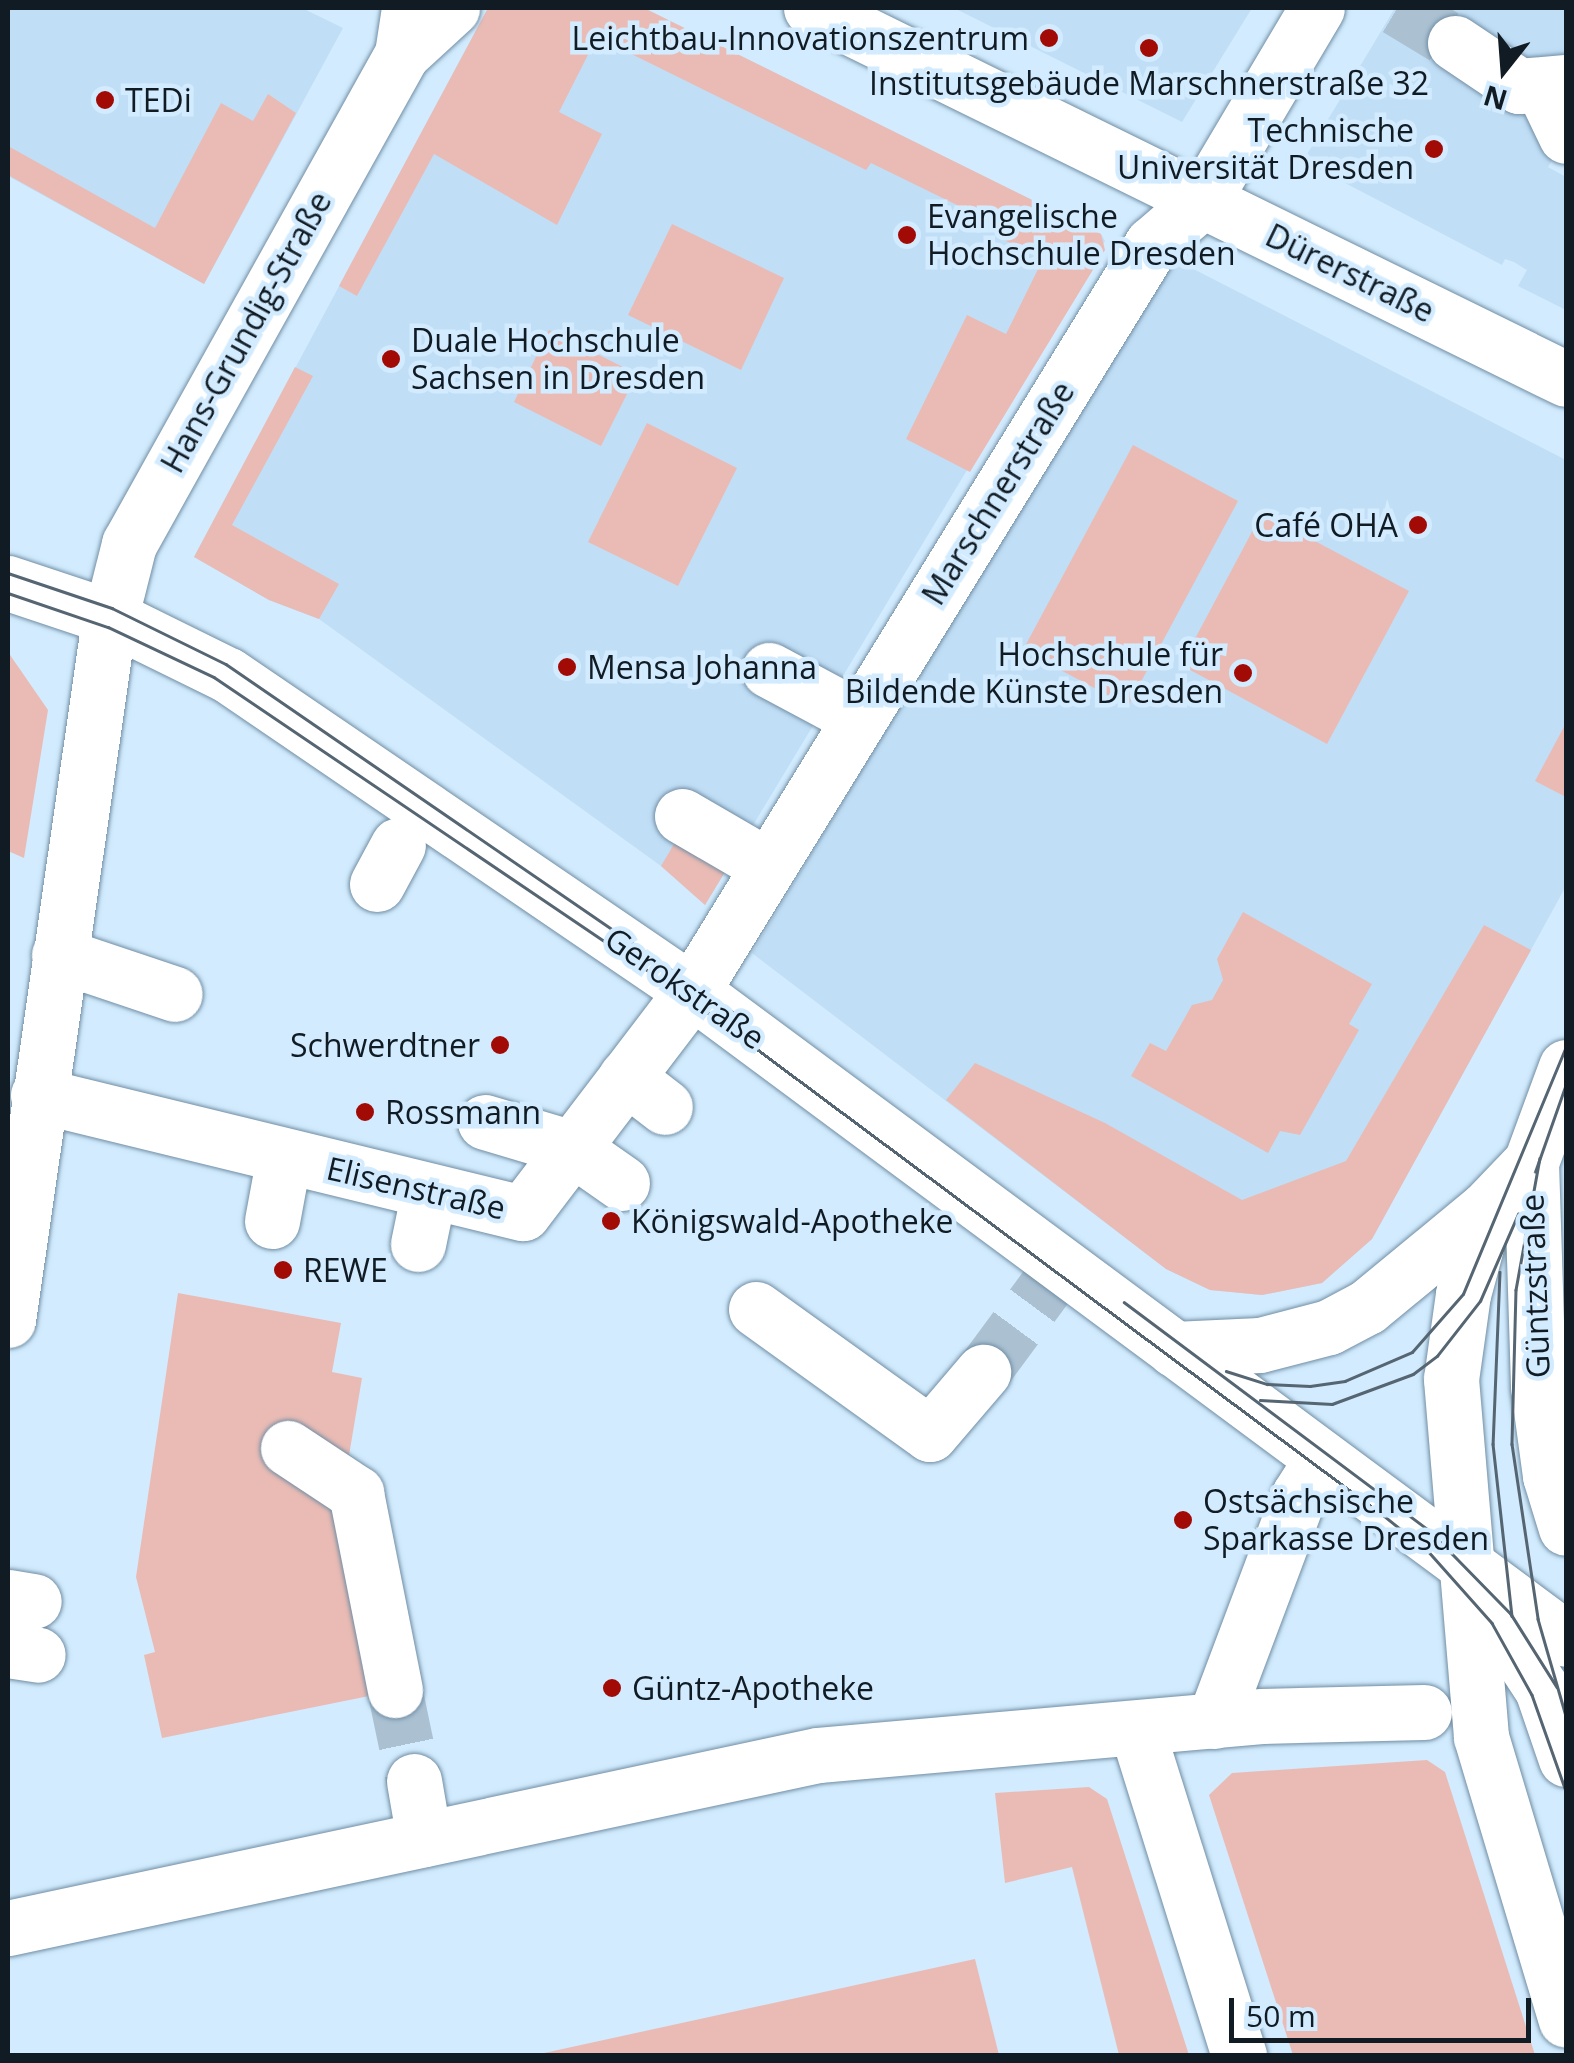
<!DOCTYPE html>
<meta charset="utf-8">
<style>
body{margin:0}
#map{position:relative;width:1574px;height:2063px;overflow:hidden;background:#d2ebfe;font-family:"Open Sans",sans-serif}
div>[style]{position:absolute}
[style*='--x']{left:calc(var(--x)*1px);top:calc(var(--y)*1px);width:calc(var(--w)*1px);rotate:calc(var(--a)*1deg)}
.built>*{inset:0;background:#c0def6}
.green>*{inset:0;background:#eabbb4}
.minor-tunnel>*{height:55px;margin-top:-27.5px;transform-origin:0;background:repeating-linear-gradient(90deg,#abc1d2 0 55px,transparent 0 83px)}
.roads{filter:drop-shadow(0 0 2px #718ea4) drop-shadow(0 0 2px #718ea4)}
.minor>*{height:55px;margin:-27.5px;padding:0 27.5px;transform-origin:27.5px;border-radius:27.5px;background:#fff}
.major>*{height:55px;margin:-27.5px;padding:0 27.5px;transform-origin:27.5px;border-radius:27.5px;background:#fff}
.tram>*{height:2.5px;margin:-1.25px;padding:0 1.25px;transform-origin:1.25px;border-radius:1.25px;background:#556572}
.dots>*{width:28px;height:28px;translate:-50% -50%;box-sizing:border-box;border:5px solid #d2ebfe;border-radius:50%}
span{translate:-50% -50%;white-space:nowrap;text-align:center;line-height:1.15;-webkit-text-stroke:9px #d2ebfe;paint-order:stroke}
.poi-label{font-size:32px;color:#101b24}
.right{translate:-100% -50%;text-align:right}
.left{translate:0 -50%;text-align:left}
.street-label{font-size:32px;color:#101b24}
.frame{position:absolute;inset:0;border:10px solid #101b24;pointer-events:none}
.north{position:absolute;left:1454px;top:20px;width:100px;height:100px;-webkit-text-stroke:8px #d2ebfe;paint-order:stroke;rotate:197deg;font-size:28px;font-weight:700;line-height:40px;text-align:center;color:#101b24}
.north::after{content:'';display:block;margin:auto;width:35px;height:45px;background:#101b24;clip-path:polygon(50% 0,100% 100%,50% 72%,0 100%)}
.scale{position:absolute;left:1229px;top:1998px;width:302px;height:45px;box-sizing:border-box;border:5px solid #101b24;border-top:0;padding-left:12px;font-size:30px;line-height:35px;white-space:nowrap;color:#101b24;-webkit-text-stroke:8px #d2ebfe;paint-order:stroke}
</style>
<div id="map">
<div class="built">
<i style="clip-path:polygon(8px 8px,302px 8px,343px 28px,204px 284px,8px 176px)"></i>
<i style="clip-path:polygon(488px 8px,644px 8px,1101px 234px,1105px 241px,705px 905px,661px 866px,319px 619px,269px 600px,194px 557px)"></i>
<i style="clip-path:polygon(954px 8px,1252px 8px,1182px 122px)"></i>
<i style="clip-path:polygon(1395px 8px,1566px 8px,1566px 136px,1548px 167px,1566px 177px,1566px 310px,1518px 286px,1527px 270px,1514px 262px,1505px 259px,1502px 265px,1303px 161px)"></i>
<i style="clip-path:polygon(1170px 257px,1566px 460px,1566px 886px,1372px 1239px,1322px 1283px,1262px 1295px,1210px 1290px,1166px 1269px,752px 953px)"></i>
</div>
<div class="green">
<i style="clip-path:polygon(488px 8px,644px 8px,1101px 234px,1105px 250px,970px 472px,906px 439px,967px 315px,1006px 334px,1043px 259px,1004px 240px,1008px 230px,871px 163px,866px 170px,597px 37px,559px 112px,602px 134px,557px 225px,434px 154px,357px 296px,339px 286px)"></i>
<i style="clip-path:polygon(268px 94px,296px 113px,204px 284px,8px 175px,8px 146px,155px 228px,221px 103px,253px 121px)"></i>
<i style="clip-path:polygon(672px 224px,784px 278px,741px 370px,628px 315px)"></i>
<i style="clip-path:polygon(549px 330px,637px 374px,601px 446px,514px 402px)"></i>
<i style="clip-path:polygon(295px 367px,313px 376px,232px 525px,339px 584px,319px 619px,269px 600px,194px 557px)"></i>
<i style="clip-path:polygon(647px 423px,737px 468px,678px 586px,588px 542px)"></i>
<i style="clip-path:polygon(1133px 445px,1238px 501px,1128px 706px,1023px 650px)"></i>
<i style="clip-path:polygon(1262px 513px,1409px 591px,1327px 744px,1181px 665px)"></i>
<i style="clip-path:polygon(8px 652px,48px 710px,24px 858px,8px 851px)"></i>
<i style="clip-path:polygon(1566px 723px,1566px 797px,1535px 781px)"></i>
<i style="clip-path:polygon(690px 817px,742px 844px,705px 905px,661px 866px)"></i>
<i style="clip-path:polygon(1243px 912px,1372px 984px,1349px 1024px,1359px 1030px,1300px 1135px,1280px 1131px,1268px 1153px,1131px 1076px,1150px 1043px,1166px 1051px,1192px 1005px,1212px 1000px,1223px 980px,1217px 959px)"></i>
<i style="clip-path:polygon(1484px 925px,1531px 950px,1372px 1239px,1322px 1283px,1262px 1295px,1210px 1290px,1166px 1269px,946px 1100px,975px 1063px,1105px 1123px,1242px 1200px,1346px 1161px)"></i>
<i style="clip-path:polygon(178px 1293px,341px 1323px,332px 1372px,362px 1378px,342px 1497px,384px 1693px,162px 1738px,144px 1655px,155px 1652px,136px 1577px)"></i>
<i style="clip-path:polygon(1427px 1760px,1445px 1772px,1535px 2055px,1293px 2055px,1209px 1795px,1232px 1773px)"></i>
<i style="clip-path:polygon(1089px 1787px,1107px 1799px,1189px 2055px,1119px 2055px,1072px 1867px,1005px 1883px,995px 1793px)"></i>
<i style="clip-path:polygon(975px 1959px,999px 2055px,535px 2055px)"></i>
</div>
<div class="minor-tunnel">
<i style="--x:1397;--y:8;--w:68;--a:31.1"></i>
<i style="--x:983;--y:1372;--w:133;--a:-53.6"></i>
<i style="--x:395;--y:1690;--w:93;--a:78.2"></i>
</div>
<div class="roads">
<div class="minor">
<i style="--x:811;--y:8;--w:841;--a:26.17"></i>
<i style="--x:1455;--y:43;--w:77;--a:33.9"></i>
<i style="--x:1519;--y:86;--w:47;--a:-4.9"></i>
<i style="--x:402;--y:54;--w:68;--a:-42.6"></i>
<i style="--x:1543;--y:88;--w:53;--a:64.4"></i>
<i style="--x:8;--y:583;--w:108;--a:18.4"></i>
<i style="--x:110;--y:617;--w:131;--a:26.2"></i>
<i style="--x:228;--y:675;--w:561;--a:34.26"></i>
<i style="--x:692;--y:991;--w:1088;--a:36.55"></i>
<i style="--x:769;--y:670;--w:102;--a:28.1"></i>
<i style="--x:682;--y:816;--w:99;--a:30.2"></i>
<i style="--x:377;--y:884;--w:44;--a:-61.7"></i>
<i style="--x:59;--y:955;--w:122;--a:18.6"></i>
<i style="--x:626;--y:1077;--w:49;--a:37.6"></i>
<i style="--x:38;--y:1095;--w:499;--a:13.7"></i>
<i style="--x:523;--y:1213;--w:279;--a:-52.7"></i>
<i style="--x:692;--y:991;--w:877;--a:-58.38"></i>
<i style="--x:1152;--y:244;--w:67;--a:-40.8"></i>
<i style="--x:1203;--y:200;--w:223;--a:-59.3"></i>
<i style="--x:485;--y:1122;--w:91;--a:16.6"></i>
<i style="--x:572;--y:1148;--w:61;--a:35"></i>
<i style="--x:272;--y:1221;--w:66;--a:-79.5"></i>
<i style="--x:418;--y:1244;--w:54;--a:-78.3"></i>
<i style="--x:756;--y:1309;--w:214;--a:35.7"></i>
<i style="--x:930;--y:1434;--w:82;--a:-49.5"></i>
<i style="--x:8;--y:1320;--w:700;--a:-81.79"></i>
<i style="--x:108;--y:627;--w:86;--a:-75.8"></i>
<i style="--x:129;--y:544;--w:561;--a:-60.88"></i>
<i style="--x:402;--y:54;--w:47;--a:-81.3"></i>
<i style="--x:1174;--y:1349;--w:86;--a:-2.7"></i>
<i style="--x:1260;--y:1345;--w:71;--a:-14.6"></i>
<i style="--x:1329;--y:1327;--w:43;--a:-27.8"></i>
<i style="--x:1367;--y:1307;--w:154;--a:-39.5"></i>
<i style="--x:288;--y:1448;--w:82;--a:33.5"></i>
<i style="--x:356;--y:1493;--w:201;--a:78.8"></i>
<i style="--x:1478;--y:1591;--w:117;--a:56.9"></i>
<i style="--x:1542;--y:1689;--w:74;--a:71.1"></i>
<i style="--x:8;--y:1597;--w:26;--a:9"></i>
<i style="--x:8;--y:1650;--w:30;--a:9"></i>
<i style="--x:1214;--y:1721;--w:241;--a:-69.4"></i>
<i style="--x:1299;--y:1495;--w:43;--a:-57.4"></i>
<i style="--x:1137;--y:1730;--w:342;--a:72.6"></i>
<i style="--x:414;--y:1781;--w:59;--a:80.2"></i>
<i style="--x:8;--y:1928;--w:828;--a:-12.06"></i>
<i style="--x:818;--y:1755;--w:445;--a:-5"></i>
<i style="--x:1261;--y:1716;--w:163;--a:-1.4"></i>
</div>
<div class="major">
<i style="--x:1566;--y:1067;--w:101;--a:110.2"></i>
<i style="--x:1531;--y:1162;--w:225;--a:88.2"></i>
<i style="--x:1538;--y:1387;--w:90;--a:82.3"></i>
<i style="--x:1550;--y:1476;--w:54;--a:72.9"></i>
<i style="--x:1531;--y:1162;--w:65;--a:133.8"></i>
<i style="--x:1486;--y:1209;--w:88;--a:105.1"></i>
<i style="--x:1463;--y:1294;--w:86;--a:98"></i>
<i style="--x:1451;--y:1379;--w:359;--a:85.2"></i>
<i style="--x:1481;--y:1737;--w:295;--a:73.3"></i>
</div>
</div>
<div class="tram">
<i style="--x:8;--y:573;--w:110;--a:18.6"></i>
<i style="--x:112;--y:608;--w:127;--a:26.2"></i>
<i style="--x:226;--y:664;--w:627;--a:34.48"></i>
<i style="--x:8;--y:593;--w:106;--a:18.8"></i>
<i style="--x:108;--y:627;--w:117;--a:25.3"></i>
<i style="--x:214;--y:677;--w:571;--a:34.08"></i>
<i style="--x:687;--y:997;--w:868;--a:36.66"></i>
<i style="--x:1383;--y:1515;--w:59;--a:38.8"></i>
<i style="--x:1429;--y:1552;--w:95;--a:48.4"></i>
<i style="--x:1492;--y:1623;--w:82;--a:60.9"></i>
<i style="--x:1532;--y:1695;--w:102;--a:70.5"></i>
<i style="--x:1540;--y:1158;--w:134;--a:100.3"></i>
<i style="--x:1516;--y:1290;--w:154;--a:91.5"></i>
<i style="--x:1512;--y:1444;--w:177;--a:81.5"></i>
<i style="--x:1538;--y:1619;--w:101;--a:73.9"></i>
<i style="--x:1535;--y:1172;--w:93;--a:-70.6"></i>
<i style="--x:1500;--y:1272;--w:172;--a:92.3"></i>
<i style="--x:1493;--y:1444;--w:173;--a:83.7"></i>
<i style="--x:1124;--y:1302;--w:382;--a:36.8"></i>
<i style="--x:1430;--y:1531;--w:116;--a:45.7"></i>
<i style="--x:1511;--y:1614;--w:86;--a:57.8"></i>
<i style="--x:1226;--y:1371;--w:43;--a:17.6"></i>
<i style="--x:1267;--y:1384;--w:43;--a:2.7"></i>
<i style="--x:1310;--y:1386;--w:35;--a:-8"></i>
<i style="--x:1345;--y:1381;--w:73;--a:-23.4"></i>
<i style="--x:1412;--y:1352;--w:77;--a:-48.7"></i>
<i style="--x:1463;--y:1294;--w:269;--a:-67.4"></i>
<i style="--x:1260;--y:1400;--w:72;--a:3.2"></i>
<i style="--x:1332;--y:1404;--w:86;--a:-20.3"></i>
<i style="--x:1413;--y:1374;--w:30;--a:-37"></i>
<i style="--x:1437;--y:1356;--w:70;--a:-52"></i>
<i style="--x:1480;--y:1301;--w:95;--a:-66.4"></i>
</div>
<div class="dots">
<i style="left:1049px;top:38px;background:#a20a06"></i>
<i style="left:1149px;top:48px;background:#a20a06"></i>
<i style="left:105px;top:100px;background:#a20a06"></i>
<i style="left:1434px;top:149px;background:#a20a06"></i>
<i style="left:907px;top:235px;background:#a20a06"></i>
<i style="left:391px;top:359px;background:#a20a06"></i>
<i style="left:1418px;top:525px;background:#a20a06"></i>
<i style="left:567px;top:667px;background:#a20a06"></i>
<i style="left:1243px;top:673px;background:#a20a06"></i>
<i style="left:500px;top:1045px;background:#a20a06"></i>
<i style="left:365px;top:1112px;background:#a20a06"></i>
<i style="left:611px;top:1221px;background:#a20a06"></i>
<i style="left:283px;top:1270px;background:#a20a06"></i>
<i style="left:1183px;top:1520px;background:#a20a06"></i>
<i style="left:612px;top:1688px;background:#a20a06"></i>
</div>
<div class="poi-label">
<span class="right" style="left:1029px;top:38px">Leichtbau-Innovationszentrum</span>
<span style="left:1149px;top:83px">Institutsgebäude Marschnerstraße 32</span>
<span class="left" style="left:125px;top:100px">TEDi</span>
<span class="right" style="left:1414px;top:149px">Technische<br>Universität Dresden</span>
<span class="left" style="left:927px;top:235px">Evangelische<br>Hochschule Dresden</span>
<span class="left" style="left:411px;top:359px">Duale Hochschule<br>Sachsen in Dresden</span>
<span class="right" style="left:1398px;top:525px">Café OHA</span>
<span class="right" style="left:1223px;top:673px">Hochschule für<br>Bildende Künste Dresden</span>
<span class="left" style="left:587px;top:667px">Mensa Johanna</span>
<span class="right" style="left:480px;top:1045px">Schwerdtner</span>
<span class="left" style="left:385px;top:1112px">Rossmann</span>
<span class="left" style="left:631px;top:1221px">Königswald-Apotheke</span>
<span class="left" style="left:303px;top:1270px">REWE</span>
<span class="left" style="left:1203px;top:1520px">Ostsächsische<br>Sparkasse Dresden</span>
<span class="left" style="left:632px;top:1688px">Güntz-Apotheke</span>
</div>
<div class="street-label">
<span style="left:1350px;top:273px;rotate:26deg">Dürerstraße</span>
<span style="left:246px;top:332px;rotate:-61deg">Hans-Grundig-Straße</span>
<span style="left:998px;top:493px;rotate:-58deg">Marschnerstraße</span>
<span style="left:685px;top:988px;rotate:35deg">Gerokstraße</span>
<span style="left:416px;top:1188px;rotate:13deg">Elisenstraße</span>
<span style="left:1535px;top:1286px;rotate:-92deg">Güntzstraße</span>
</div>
<div class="frame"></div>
<div class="north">N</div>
<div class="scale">50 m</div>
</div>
